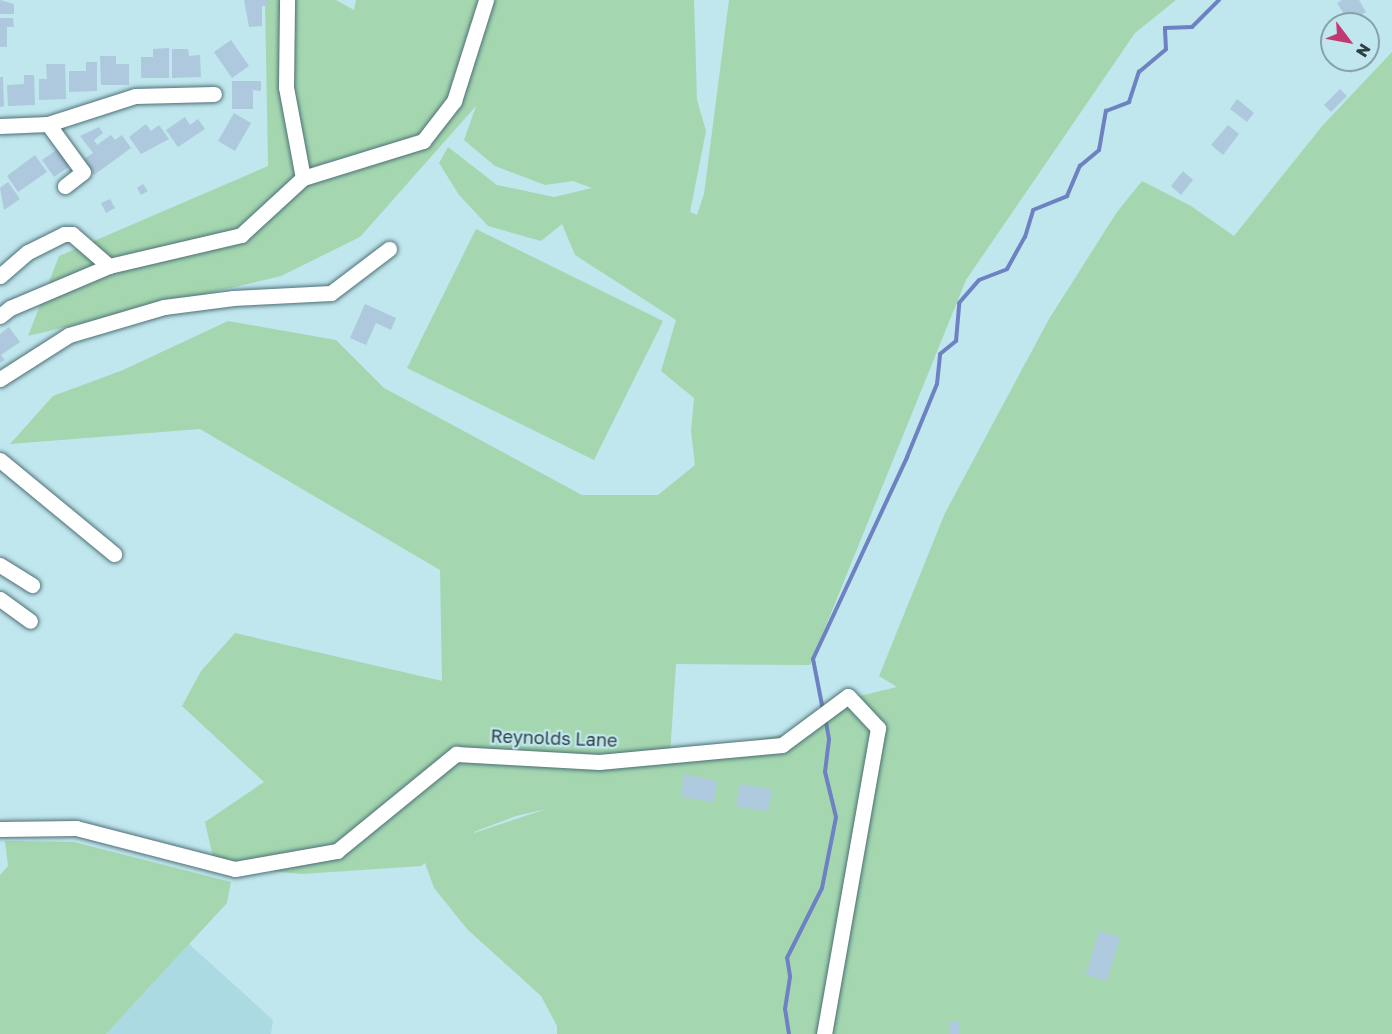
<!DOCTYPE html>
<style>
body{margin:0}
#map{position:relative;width:1392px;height:1034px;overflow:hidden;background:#c0e6ee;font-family:"Golos Text",sans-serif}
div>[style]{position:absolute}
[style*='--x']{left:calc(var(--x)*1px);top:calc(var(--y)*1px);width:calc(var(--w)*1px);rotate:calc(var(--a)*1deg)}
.built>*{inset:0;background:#acdae3}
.green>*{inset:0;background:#a4d7b0}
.stream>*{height:4px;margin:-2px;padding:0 2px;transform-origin:2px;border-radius:2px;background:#6d81c3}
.building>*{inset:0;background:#aec9de}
.roads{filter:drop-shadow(0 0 2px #4d7076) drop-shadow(0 0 2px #4d7076)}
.minor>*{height:15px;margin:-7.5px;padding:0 7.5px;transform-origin:7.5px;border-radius:7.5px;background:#fff}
span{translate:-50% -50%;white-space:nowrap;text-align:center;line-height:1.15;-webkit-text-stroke:4.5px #c0e6ee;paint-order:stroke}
.street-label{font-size:18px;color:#303f42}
.north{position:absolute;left:1320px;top:12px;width:60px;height:60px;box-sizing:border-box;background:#c0e6ee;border:2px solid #86a3a9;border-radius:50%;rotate:122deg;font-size:16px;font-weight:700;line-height:24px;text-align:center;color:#303f42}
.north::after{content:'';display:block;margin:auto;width:21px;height:27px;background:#c23872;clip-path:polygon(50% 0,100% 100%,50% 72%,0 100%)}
</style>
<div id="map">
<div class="built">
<i style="clip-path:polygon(189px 944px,273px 1020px,271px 1034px,106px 1034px)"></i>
</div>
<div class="green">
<i style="clip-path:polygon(evenodd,265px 0,336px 0,354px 10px,356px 0,694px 0,697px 100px,706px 131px,690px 212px,697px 215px,704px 194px,729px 0,1176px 0,1135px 33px,966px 280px,810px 665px,676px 664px,670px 755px,799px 732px,843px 700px,897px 687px,879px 676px,945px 513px,1049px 319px,1117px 212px,1142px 181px,1191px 206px,1234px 236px,1323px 125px,1392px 52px,1392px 1034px,557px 1034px,557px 1026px,541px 996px,467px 929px,434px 888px,425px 863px,421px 866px,302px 874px,215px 866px,205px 822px,264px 782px,182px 706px,201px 671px,235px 633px,442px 681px,440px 570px,200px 429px,10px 444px,53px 396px,123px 370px,228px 321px,336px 340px,384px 388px,582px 495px,658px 495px,695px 465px,691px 431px,694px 398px,661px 371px,676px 320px,575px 255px,562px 224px,541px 241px,488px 226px,459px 195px,439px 163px,448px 147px,497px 185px,554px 197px,592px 188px,573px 181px,545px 185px,495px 166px,464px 140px,476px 106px,360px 237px,281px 276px,28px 336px,59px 256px,268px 166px,265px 0,546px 809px,474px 833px,474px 832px,516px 816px,546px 809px)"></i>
<i style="clip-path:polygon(476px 229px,663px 321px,594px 460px,407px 368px)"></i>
<i style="clip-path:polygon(5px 841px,74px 842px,231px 882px,227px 903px,106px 1034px,0 1034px,0 875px,8px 866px)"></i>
</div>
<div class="stream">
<i style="--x:823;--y:710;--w:52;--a:-101.1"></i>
<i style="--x:813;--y:659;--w:223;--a:-65"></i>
<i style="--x:907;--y:457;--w:79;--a:-67.7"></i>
<i style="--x:937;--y:384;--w:30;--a:-84"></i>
<i style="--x:940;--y:354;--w:21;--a:-39"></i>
<i style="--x:956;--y:341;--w:38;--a:-85"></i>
<i style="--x:959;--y:303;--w:30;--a:-49"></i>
<i style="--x:979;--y:280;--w:30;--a:-21"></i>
<i style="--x:1007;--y:269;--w:37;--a:-61"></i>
<i style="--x:1025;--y:237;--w:28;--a:-73"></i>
<i style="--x:1033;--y:210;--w:37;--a:-22"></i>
<i style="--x:1067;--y:196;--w:33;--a:-67"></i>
<i style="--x:1080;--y:166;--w:25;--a:-40"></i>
<i style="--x:1099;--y:150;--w:40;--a:-80"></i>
<i style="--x:1106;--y:111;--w:25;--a:-21"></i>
<i style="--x:1129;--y:102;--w:32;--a:-72"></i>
<i style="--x:1139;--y:72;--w:35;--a:-40"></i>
<i style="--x:1166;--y:49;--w:21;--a:-93"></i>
<i style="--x:1165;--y:28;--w:27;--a:-2"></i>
<i style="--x:1192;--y:27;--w:38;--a:-45"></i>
<i style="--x:789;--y:1034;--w:25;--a:-99"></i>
<i style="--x:785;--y:1009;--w:33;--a:-81"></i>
<i style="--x:790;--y:976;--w:18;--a:-99"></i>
<i style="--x:787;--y:958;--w:78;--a:-63.4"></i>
<i style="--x:822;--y:888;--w:72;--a:-78.8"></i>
<i style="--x:836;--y:817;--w:46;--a:-103.7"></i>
<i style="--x:825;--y:772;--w:33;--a:-83"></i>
<i style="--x:829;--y:739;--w:22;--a:-100"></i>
</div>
<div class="building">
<i style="clip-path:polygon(0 0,14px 4px,14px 14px,0 14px)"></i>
<i style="clip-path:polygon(244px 0,268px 0,268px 6px,262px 6px,262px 26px,249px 27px)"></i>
<i style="clip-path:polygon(1342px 0,1359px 0,1366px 12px,1349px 22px,1337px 3px)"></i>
<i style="clip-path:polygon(0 18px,13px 18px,14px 27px,7px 27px,7px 47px,0 47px)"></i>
<i style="clip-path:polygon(231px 40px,249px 66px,232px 78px,214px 52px)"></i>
<i style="clip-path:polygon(169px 48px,169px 78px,141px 78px,141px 57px,153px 57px,153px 49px)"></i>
<i style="clip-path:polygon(172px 49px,188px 49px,189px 56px,200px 55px,201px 77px,172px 78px)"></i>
<i style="clip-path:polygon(100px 56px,116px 56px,116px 64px,129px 64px,129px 85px,101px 85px)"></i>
<i style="clip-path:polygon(1351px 60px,1365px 60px,1351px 73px,1344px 67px)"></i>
<i style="clip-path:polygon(86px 62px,97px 62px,97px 91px,69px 92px,69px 71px,86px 71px)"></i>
<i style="clip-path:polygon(46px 64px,65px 64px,66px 99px,39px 100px,39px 79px,47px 79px)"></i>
<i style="clip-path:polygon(24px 75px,34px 75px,35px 105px,8px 106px,7px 85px,24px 84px)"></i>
<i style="clip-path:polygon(0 77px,3px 77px,4px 106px,0 107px)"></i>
<i style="clip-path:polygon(232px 81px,261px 81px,261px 91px,253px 90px,253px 109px,232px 109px)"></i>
<i style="clip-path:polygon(1340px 89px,1347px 96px,1331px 112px,1324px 105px)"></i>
<i style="clip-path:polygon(1237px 99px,1254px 113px,1247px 122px,1230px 109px)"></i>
<i style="clip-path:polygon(234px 113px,251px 123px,235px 151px,218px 141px)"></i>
<i style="clip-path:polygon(185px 117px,190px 125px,198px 119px,205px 129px,178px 147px,166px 130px)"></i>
<i style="clip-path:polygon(146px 124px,151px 131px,159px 125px,169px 139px,141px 154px,129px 137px)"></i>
<i style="clip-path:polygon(1228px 125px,1239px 134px,1223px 155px,1211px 145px)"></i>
<i style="clip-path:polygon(99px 127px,103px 133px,94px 140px,97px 145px,111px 135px,115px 140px,122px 135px,131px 148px,94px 175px,83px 160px,93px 153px,80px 136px)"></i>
<i style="clip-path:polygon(58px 149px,70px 166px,54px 177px,42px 160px)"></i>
<i style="clip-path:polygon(35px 155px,47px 172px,18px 192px,7px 176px)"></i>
<i style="clip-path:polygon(1183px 171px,1193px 180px,1181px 195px,1171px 186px)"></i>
<i style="clip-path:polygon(8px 182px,20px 199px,4px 210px,0 188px)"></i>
<i style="clip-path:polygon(143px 184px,148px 191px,141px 195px,137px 188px)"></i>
<i style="clip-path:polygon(110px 199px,115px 208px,106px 213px,101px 203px)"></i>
<i style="clip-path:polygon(365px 304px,396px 318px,391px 330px,376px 323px,366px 345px,350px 338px)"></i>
<i style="clip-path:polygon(9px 327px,20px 342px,1px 355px,5px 360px,0 363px,0 334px)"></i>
<i style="clip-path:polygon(684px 774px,717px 781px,714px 802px,681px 797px)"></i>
<i style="clip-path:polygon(740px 784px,772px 789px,768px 811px,736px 806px)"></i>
<i style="clip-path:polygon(1099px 931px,1120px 937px,1107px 981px,1086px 975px)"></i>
<i style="clip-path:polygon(950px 1021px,960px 1021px,959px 1034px,949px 1034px)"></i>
</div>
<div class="roads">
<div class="minor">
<i style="--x:48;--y:124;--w:59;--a:53.9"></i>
<i style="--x:83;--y:172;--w:23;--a:142"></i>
<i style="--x:0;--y:126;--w:48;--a:-2.4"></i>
<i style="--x:48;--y:124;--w:91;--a:-17.8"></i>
<i style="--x:135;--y:96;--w:79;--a:-1.5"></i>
<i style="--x:303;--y:178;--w:126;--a:-17.1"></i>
<i style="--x:423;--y:141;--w:51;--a:-52.2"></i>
<i style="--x:454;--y:101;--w:106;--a:-72.4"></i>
<i style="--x:0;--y:276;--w:37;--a:-41"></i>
<i style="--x:28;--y:252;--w:40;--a:-26.6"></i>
<i style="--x:64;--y:234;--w:8;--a:0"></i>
<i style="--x:72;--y:234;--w:49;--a:40.9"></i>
<i style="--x:0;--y:316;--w:13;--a:-39"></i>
<i style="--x:10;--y:308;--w:108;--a:-23"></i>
<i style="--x:109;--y:266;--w:136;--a:-13.2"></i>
<i style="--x:241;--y:235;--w:84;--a:-42.6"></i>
<i style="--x:303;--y:178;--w:93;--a:-100.6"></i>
<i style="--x:286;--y:87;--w:87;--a:-89.3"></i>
<i style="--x:0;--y:379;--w:82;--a:-32.5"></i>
<i style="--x:69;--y:335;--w:99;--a:-16.4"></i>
<i style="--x:164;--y:307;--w:70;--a:-7.4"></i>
<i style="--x:233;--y:298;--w:98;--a:-2.9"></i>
<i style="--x:331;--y:293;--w:73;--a:-37.2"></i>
<i style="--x:0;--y:460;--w:148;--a:39.5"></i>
<i style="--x:0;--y:565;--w:38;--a:32"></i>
<i style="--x:0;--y:599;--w:37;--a:36"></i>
<i style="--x:0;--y:829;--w:76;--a:-0.8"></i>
<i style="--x:76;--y:828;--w:164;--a:14.5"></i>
<i style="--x:235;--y:869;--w:104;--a:-10"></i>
<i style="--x:337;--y:851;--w:154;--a:-39.2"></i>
<i style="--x:456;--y:754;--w:143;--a:3.2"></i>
<i style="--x:599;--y:762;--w:184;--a:-5.3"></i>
<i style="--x:782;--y:745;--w:82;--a:-36.6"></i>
<i style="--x:848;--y:696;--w:44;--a:46.8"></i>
<i style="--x:878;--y:728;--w:311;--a:100"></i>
</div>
</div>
<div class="street-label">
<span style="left:554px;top:738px;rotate:2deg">Reynolds Lane</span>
</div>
<div class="north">N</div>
</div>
